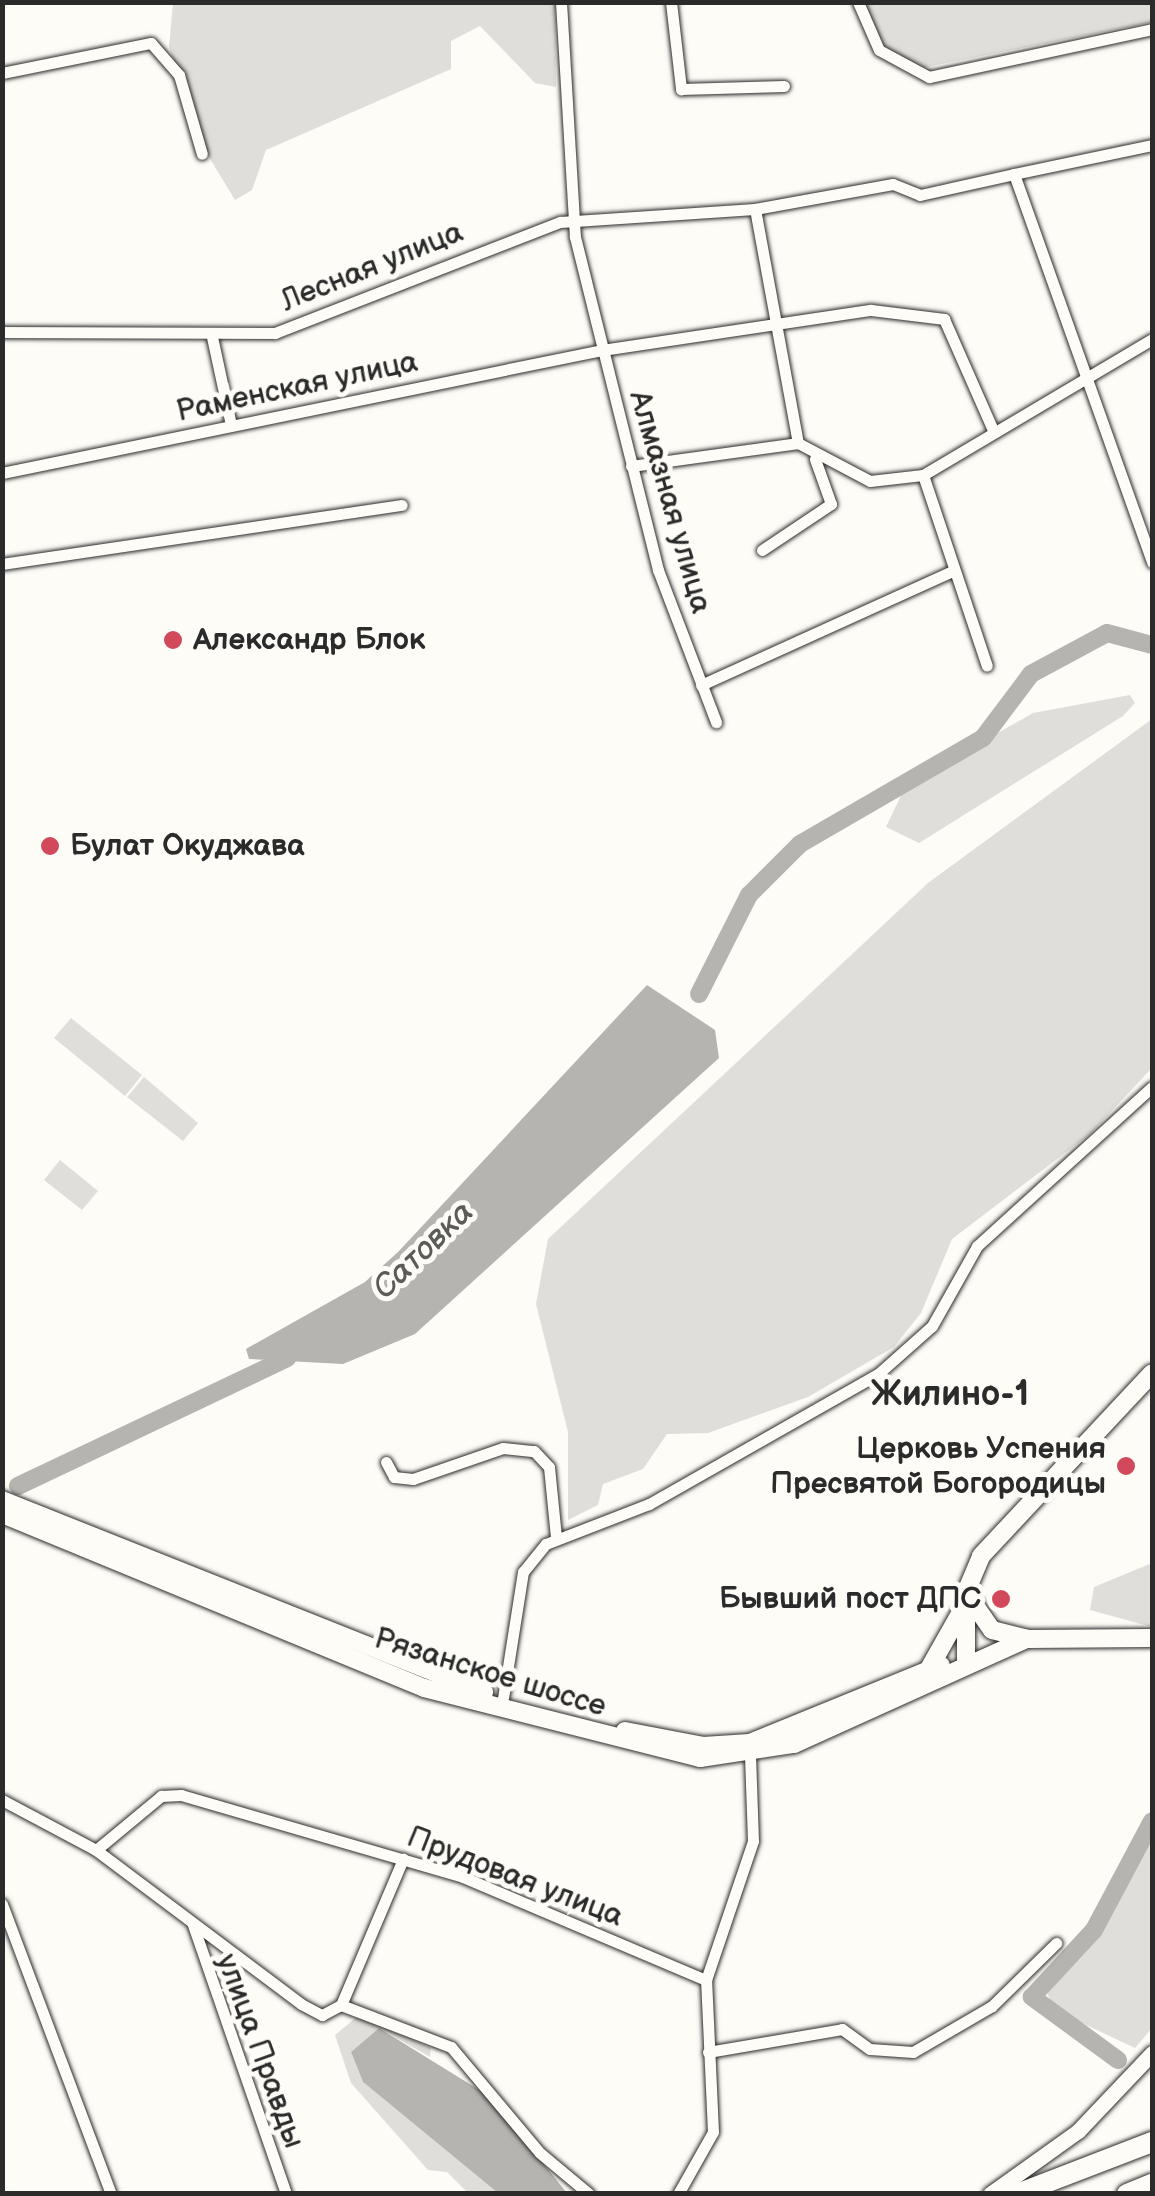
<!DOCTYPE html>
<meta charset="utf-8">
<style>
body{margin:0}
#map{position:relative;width:1155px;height:2196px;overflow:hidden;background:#fdfcf7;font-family:"Balsamiq Sans",sans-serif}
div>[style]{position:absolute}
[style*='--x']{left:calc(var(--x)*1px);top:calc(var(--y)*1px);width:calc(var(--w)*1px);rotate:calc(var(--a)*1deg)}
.green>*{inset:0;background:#dfdeda}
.water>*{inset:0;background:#b5b4b1}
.river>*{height:18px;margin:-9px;padding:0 9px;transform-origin:9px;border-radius:9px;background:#b5b4b1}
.roads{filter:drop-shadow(0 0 2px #2b2b2b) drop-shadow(0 0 2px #2b2b2b)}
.street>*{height:11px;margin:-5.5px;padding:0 5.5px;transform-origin:5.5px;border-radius:5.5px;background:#fdfcf7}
.secondary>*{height:15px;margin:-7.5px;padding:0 7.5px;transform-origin:7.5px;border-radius:7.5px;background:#fdfcf7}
.primary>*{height:18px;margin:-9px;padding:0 9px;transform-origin:9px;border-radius:9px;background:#fdfcf7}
.highway>*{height:20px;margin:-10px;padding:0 10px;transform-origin:10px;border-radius:10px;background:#fdfcf7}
.dots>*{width:28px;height:28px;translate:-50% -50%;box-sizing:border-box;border:5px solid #fdfcf7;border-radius:50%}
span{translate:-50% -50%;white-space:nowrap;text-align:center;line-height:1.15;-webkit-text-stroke:10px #fdfcf7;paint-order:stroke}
.street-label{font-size:30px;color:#2b2b2b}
.poi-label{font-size:30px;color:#2b2b2b;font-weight:700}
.left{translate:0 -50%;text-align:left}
.right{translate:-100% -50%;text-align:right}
.water-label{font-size:32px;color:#5b5b5a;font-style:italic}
.quarter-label{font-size:35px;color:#2b2b2b;font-weight:700}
.frame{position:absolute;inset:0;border:5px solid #2b2b2b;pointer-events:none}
</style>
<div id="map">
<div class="green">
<i style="clip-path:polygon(173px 3px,555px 3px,556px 87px,535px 83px,480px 26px,451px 41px,451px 69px,266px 150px,252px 190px,235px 200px,209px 157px,169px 47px)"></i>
<i style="clip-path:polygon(863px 3px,1152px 3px,1152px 22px,917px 69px,878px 42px)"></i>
<i style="clip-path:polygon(1130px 695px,1135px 703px,1123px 716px,919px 843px,886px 827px,906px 785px,1033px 713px)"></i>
<i style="clip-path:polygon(1152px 719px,1152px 1068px,1090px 1134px,952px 1239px,921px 1313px,894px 1347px,808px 1397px,708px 1433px,667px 1434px,643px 1469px,603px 1484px,598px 1505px,568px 1520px,568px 1432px,536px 1304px,548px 1239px,928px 883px)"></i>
<i style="clip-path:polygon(71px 1018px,142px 1075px,125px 1096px,54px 1038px)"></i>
<i style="clip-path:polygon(144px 1077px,198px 1123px,183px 1141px,127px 1097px)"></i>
<i style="clip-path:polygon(60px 1160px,98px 1191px,82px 1210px,44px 1180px)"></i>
<i style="clip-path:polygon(1152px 1563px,1152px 1627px,1090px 1610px,1094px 1587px)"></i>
<i style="clip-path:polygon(1152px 1832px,1152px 2028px,1135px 2048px,1054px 2010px,1047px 1992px,1101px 1933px)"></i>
<i style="clip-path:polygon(358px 2016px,431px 2048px,430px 2057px,379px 2028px,351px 2052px,363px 2082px,498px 2193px,468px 2193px,447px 2172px,428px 2170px,351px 2083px,335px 2035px)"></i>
</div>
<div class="water">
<i style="clip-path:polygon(647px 985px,715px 1030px,719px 1058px,415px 1334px,343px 1364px,249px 1359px,246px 1349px,365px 1282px,398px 1252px)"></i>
<i style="clip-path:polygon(379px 2028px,489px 2096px,567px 2193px,498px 2193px,363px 2082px,351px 2052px)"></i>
</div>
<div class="river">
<i style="--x:699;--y:994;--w:111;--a:-63.2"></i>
<i style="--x:749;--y:895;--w:72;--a:-45"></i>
<i style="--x:800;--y:844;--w:211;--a:-30.1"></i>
<i style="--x:983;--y:738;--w:80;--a:-53.1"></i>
<i style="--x:1031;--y:674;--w:86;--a:-28.3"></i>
<i style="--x:1107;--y:633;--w:47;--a:14.9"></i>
<i style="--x:18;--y:1486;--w:298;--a:-25.4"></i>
<i style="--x:1118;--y:2060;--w:107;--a:-143.8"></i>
<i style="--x:1032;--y:1997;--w:91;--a:-47.2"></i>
<i style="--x:1094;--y:1930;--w:123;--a:-62"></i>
</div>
<div class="roads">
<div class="street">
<i style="--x:561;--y:2;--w:235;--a:86.6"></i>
<i style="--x:575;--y:237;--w:343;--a:76"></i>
<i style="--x:658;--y:570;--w:163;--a:69.1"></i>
<i style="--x:671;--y:2;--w:88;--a:83.4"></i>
<i style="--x:681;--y:89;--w:103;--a:-1.7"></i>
<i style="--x:858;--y:2;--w:52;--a:66.4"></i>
<i style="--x:879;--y:50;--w:57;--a:28.4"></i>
<i style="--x:929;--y:77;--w:228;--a:-12.1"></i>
<i style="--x:2;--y:73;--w:152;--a:-11.4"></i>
<i style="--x:151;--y:43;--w:43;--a:48.8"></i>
<i style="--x:179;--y:75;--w:82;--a:73.8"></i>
<i style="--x:1014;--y:174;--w:141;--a:-11.9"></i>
<i style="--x:755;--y:209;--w:238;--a:79.6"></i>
<i style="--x:798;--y:443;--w:81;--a:27.8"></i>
<i style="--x:870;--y:481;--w:53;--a:-6.5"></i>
<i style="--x:923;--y:475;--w:201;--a:71.5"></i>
<i style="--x:2;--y:332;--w:273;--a:0.2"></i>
<i style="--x:275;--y:333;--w:306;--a:-21.3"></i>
<i style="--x:560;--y:222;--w:195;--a:-3.8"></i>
<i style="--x:755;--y:209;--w:140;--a:-10.3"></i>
<i style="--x:893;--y:184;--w:29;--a:22"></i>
<i style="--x:920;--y:195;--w:96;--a:-12.6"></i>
<i style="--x:1014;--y:174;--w:412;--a:70.4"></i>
<i style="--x:212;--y:337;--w:90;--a:77.8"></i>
<i style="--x:631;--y:466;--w:169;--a:-7.8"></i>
<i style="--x:2;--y:473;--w:612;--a:-11.59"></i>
<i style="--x:602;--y:350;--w:272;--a:-8.5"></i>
<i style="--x:871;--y:310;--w:74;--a:7"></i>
<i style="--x:944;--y:319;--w:121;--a:66.2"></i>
<i style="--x:923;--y:475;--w:266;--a:-30.7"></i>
<i style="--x:762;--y:550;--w:83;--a:-33.7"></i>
<i style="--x:831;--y:504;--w:48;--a:-109.6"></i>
<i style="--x:2;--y:564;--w:404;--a:-8.4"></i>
<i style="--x:701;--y:685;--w:273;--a:-24.4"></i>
<i style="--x:386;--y:1462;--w:17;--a:62"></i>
<i style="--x:394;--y:1477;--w:19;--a:6"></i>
<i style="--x:413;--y:1479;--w:95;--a:-19"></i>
<i style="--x:503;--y:1448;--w:31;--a:6"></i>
<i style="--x:534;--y:1451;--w:22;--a:47"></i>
<i style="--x:549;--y:1467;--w:70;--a:84.3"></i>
<i style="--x:503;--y:1698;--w:128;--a:-81"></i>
<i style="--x:523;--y:1572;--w:36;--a:-51"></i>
<i style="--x:546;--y:1544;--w:110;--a:-21.2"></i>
<i style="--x:649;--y:1504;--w:263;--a:-29.6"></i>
<i style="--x:878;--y:1374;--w:72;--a:-41.6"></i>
<i style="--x:932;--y:1326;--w:92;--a:-60.6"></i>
<i style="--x:977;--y:1246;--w:236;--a:-42.3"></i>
<i style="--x:2;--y:1800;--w:106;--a:28"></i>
<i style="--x:96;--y:1850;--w:256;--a:36.9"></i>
<i style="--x:301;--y:2004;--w:24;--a:28"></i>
<i style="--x:322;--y:2015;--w:21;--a:-28"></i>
<i style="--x:96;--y:1850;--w:85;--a:-39.7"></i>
<i style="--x:161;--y:1796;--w:20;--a:-3"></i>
<i style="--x:181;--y:1795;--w:294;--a:16.2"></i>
<i style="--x:463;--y:1877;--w:264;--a:23"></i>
<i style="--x:2;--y:1904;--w:310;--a:69.4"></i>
<i style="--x:193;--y:1925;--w:285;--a:70.9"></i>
<i style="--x:341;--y:2005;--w:118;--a:20.9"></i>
<i style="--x:451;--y:2047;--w:138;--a:50"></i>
<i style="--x:540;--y:2153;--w:64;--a:39.9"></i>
<i style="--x:341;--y:2005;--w:159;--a:-67"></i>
<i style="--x:708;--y:2052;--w:136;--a:-9.7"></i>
<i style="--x:842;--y:2029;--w:34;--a:36"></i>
<i style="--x:870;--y:2049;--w:43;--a:4"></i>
<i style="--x:913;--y:2052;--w:91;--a:-30.2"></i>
<i style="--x:992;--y:2006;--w:90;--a:-44.5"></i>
<i style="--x:678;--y:2194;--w:71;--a:-60.6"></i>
<i style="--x:713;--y:2132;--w:152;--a:-92.6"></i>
<i style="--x:706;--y:1980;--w:147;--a:-71.3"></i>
<i style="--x:753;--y:1841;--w:84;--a:-92"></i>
</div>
<div class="secondary">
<i style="--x:990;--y:2194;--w:108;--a:-35.6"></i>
<i style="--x:1078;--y:2131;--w:108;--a:-46.5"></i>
</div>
<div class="primary">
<i style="--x:2;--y:1500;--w:519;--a:21.72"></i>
<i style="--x:2;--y:1514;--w:456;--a:22.4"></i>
<i style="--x:424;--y:1688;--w:285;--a:14.2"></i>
<i style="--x:700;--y:1758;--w:95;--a:-8.5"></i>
<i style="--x:794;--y:1744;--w:256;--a:-24.3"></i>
<i style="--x:1027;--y:1639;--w:125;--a:-0.5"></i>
<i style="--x:969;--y:1597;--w:40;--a:55.1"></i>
<i style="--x:992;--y:1630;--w:33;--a:14"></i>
<i style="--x:966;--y:1660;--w:68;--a:-90"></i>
<i style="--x:966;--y:1592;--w:39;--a:-67"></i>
<i style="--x:981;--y:1556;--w:250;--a:-46.9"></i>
<i style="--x:930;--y:1667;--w:63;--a:-60.6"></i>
<i style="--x:625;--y:1731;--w:79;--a:10.9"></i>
<i style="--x:703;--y:1746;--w:47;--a:-3.7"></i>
<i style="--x:750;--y:1743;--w:206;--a:-22.2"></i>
</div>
<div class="highway">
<i style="--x:1017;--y:2194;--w:145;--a:-21.1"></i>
<i style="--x:1127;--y:2194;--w:27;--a:-22"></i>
</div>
</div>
<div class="dots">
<i style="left:173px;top:640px;background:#d1495b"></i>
<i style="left:50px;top:846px;background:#d1495b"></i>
<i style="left:1126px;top:1466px;background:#d1495b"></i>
<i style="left:1001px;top:1599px;background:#d1495b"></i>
</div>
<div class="street-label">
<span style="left:372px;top:267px;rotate:-22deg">Лесная улица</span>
<span style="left:297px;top:387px;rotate:-12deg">Раменская улица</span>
<span style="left:670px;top:502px;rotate:74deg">Алмазная улица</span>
<span style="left:490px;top:1673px;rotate:17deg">Рязанское шоссе</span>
<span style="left:515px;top:1877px;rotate:21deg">Прудовая улица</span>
<span style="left:260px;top:2051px;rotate:70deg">улица Правды</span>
</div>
<div class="poi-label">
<span class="left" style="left:193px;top:640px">Александр Блок</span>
<span class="left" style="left:70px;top:846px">Булат Окуджава</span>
<span class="right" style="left:1106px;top:1466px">Церковь Успения<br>Пресвятой Богородицы</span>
<span class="right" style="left:981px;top:1599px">Бывший пост ДПС</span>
</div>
<div class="water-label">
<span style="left:424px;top:1251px;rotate:-44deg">Сатовка</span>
</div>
<div class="quarter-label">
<span style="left:950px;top:1395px">Жилино-1</span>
</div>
<div class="frame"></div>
</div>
